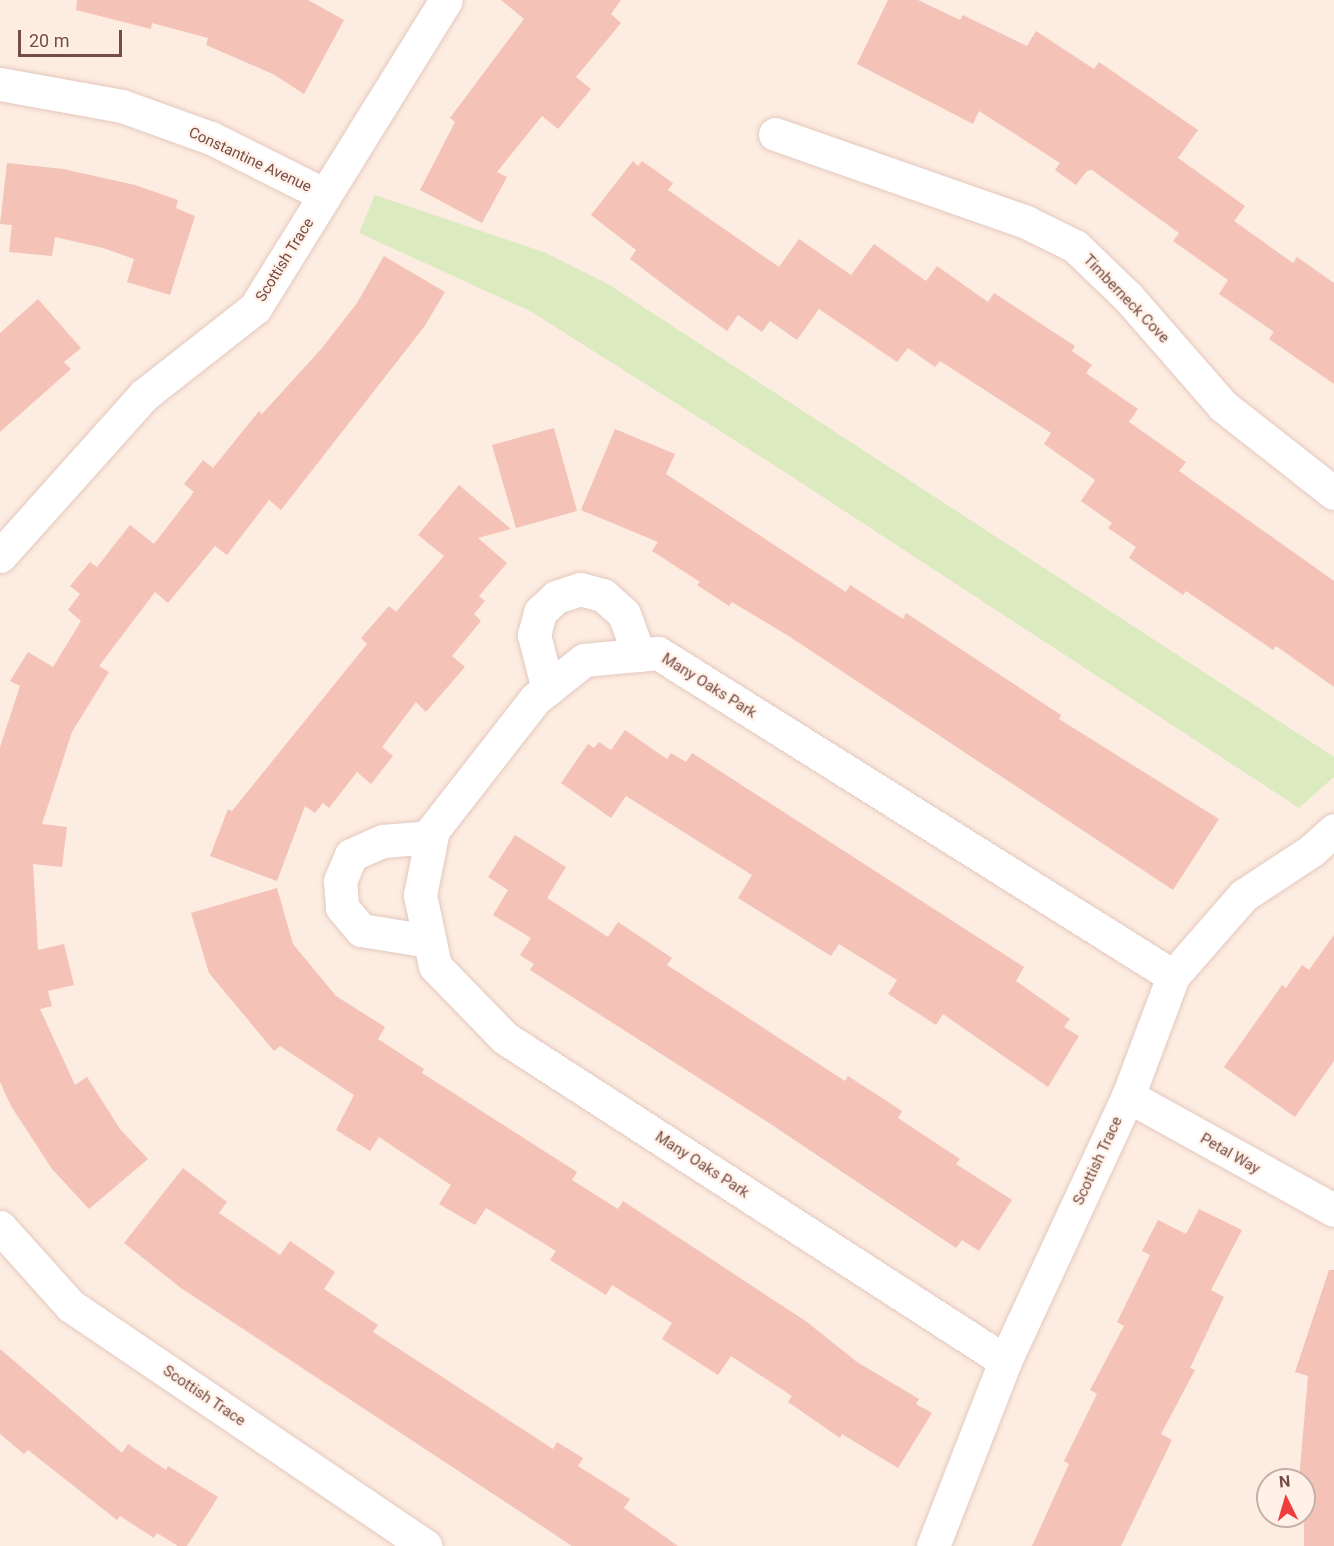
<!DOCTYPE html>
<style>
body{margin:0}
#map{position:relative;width:1334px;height:1546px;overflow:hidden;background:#fdece1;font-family:Roboto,sans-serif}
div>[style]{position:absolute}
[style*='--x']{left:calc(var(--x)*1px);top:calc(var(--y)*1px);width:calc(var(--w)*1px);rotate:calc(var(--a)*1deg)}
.green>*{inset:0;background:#dbebbf}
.building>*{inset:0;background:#f4c2b7}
.roads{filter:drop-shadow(0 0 2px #e4c8bf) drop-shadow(0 0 2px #e4c8bf)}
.minor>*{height:33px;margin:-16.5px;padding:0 16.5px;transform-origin:16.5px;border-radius:16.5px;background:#fff}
span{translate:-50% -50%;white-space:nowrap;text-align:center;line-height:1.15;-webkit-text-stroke:4.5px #fff1e8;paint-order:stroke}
.street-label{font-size:15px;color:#764d46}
.north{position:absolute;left:1256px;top:1468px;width:60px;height:60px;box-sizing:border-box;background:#fff1e8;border:2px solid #c8afa7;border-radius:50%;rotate:355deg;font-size:16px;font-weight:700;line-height:24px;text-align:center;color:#764d46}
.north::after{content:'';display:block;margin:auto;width:21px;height:27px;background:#ef3e3e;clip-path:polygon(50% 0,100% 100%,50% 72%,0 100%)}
.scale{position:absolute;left:18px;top:30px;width:104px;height:27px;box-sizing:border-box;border:3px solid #764d46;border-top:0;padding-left:8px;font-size:18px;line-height:21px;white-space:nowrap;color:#764d46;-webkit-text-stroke:4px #fff1e8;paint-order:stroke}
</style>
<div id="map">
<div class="green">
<i style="clip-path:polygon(375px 195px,546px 253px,608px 284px,1334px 757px,1334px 777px,1299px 808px,774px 465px,530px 311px,359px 233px)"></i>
</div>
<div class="building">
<i style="clip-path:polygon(77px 0,308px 0,344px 20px,304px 94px,273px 74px,206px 45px,208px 38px,152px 23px,151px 29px,76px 10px)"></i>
<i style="clip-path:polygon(501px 0,621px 0,611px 14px,621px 23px,576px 77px,591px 89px,558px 129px,542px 116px,497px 172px,507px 177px,482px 223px,420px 190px,455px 122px,450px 118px,524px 19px)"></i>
<i style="clip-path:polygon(888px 0,918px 0,960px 20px,963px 15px,1027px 46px,1036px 31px,1094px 69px,1099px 62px,1198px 130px,1178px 158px,1245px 206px,1234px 221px,1293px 263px,1297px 257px,1334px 283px,1334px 384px,1269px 339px,1274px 332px,1219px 294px,1228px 280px,1173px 241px,1179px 233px,1092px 170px,1087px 171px,1076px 185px,1055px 170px,1060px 163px,979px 111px,973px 124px,857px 64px)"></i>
<i style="clip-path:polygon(633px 161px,638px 166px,642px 161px,673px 183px,668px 190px,779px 267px,799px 239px,851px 275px,874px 244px,926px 281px,937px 266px,988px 302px,994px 293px,1075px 346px,1072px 351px,1092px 365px,1086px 373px,1138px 409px,1129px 422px,1186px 462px,1179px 471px,1334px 581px,1334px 687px,1276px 646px,1273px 650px,1186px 591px,1183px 595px,1129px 558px,1136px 547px,1108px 528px,1112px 523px,1081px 501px,1095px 480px,1044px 444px,1051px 433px,940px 361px,935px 367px,908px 348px,897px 362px,819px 309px,797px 340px,770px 321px,762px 332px,738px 315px,727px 331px,680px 297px,630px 259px,636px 250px,591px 215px)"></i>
<i style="clip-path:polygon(7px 163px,63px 169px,135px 185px,178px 200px,176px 208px,195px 216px,170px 295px,127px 282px,134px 259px,103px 248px,55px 237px,52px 256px,9px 252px,12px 225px,0 224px)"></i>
<i style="clip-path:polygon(384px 256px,445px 292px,424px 327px,281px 510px,269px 500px,227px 555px,215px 546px,168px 603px,155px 592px,99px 666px,109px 672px,72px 732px,42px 824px,67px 827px,62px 867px,33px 864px,38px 950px,64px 944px,74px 985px,48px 991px,52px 1006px,40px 1009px,75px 1085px,87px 1077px,120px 1129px,148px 1159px,89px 1209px,52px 1169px,11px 1106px,0 1082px,0 747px,20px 686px,10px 681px,28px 652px,53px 667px,81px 621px,68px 610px,80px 594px,70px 586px,90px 562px,97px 567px,130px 525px,154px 544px,194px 492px,184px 484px,203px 460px,213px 468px,259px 411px,262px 414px,322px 348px,357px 303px)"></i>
<i style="clip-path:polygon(38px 299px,81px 348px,64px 362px,71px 369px,0 432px,0 333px)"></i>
<i style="clip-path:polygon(554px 428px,577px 511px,516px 528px,492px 445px)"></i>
<i style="clip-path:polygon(615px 429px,675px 454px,666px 474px,846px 592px,850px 585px,903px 619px,906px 613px,1061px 715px,1059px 719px,1219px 819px,1173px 890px,787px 635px,732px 602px,729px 606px,697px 585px,700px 582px,652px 551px,658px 542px,581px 510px)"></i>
<i style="clip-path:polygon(459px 485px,511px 529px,478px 538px,507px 563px,479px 596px,485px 601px,474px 614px,481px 621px,452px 656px,465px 667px,426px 712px,416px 702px,382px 747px,393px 756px,371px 784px,357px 772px,329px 808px,323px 803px,315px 813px,305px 806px,277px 881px,210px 856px,228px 809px,232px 811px,367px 644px,361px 638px,389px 606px,396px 612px,444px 556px,418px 535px)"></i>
<i style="clip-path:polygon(625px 730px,667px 759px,671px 753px,686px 762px,692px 753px,1024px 967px,1016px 981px,1070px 1019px,1064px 1027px,1079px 1036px,1048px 1087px,943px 1014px,936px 1025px,888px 994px,897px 980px,839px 944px,831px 956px,738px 898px,752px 875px,626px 796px,611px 818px,561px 783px,588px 744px,594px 748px,599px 742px,611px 750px)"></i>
<i style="clip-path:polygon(515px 835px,566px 867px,547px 898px,608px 937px,618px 922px,672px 958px,667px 965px,845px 1081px,848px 1076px,902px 1111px,898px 1118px,960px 1159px,956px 1164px,1012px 1200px,979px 1251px,962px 1240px,956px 1248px,769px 1123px,530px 970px,534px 964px,520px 955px,531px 938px,493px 915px,508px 890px,488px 877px)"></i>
<i style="clip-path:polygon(277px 888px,293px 944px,336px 996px,385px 1027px,378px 1039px,424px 1069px,422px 1073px,577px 1172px,572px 1180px,618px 1209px,623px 1201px,807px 1322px,857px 1362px,919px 1399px,916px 1404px,932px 1413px,898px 1468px,842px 1434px,840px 1438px,788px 1402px,792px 1396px,731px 1356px,718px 1375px,662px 1339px,672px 1323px,612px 1285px,606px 1295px,550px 1260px,556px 1251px,486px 1208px,475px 1225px,439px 1204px,451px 1185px,379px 1137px,370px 1151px,336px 1130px,354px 1095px,280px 1046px,274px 1051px,209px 973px,191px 913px)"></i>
<i style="clip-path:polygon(1334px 935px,1334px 1061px,1295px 1117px,1224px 1067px,1282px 985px,1286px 988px,1302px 965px,1309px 970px)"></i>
<i style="clip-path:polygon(183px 1168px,227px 1202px,219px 1213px,280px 1255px,290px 1241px,335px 1272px,324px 1289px,378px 1325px,373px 1332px,553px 1449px,557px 1442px,583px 1458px,578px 1466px,630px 1499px,624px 1508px,678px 1546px,572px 1546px,181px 1288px,124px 1243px)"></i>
<i style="clip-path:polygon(1199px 1209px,1242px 1230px,1211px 1290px,1224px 1297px,1190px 1368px,1195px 1370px,1161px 1434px,1172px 1440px,1121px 1546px,1032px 1546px,1069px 1464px,1064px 1461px,1097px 1394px,1090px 1390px,1124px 1326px,1117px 1322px,1150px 1255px,1142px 1251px,1158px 1220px,1186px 1234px)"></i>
<i style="clip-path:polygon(1329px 1270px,1334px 1270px,1334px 1546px,1304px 1546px,1304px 1480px,1299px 1480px,1308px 1376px,1295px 1372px)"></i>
<i style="clip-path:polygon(0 1349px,122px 1453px,128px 1444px,166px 1470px,168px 1466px,218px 1497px,187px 1546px,178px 1546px,157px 1533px,154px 1538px,120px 1516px,117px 1520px,28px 1450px,24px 1454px,0 1434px)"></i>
</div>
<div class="roads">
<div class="minor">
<i style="--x:0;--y:84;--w:124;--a:10.2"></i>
<i style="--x:122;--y:106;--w:95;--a:19.8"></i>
<i style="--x:211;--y:138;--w:127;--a:26.6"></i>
<i style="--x:775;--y:134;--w:266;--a:19.3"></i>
<i style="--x:1026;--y:222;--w:55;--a:26.1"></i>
<i style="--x:1075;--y:246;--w:74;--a:43.9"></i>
<i style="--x:1128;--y:297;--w:145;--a:48.9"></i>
<i style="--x:1223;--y:406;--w:141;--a:38.1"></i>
<i style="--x:0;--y:556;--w:216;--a:-48.2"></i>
<i style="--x:144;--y:395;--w:141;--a:-38.1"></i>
<i style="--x:255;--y:308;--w:362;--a:-58.2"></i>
<i style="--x:548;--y:689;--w:56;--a:-104.5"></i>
<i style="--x:534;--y:635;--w:24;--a:-75"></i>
<i style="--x:540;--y:612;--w:22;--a:-43"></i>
<i style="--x:556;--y:597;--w:25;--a:-18"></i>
<i style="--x:580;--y:589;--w:24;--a:15"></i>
<i style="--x:603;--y:595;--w:28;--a:42"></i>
<i style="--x:624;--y:614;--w:44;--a:69.9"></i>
<i style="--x:429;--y:941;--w:69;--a:-170.8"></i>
<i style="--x:361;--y:930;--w:30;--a:-130"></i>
<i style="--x:342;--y:907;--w:26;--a:-94"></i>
<i style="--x:340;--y:881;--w:28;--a:-67"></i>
<i style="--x:351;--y:855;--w:35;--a:-24"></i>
<i style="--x:383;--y:841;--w:48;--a:-4.8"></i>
<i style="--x:1128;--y:1096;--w:235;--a:29"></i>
<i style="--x:0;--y:1227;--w:106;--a:48.1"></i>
<i style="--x:71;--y:1306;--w:428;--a:34.1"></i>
<i style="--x:1005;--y:1361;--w:595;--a:-147.14"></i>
<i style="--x:505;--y:1038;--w:100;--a:-134.2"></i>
<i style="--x:435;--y:966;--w:73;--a:-101.9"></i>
<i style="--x:420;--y:895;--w:66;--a:-78.7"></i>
<i style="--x:433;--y:830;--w:166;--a:-52.1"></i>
<i style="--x:535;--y:699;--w:63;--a:-38.5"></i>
<i style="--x:584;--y:660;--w:74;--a:-5.4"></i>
<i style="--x:658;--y:653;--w:608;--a:32.1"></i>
<i style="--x:933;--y:1546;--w:199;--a:-68.7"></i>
<i style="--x:1005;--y:1361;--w:292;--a:-65.1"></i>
<i style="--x:1128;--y:1096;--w:128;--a:-69.4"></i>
<i style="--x:1173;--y:976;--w:108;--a:-48.8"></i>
<i style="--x:1244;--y:895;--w:80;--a:-33.3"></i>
<i style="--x:1311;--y:851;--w:31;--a:-42"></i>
</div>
</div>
<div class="street-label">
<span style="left:250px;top:160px;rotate:25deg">Constantine Avenue</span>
<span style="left:285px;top:260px;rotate:-58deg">Scottish Trace</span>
<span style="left:1126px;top:299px;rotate:46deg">Timberneck Cove</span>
<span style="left:709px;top:686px;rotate:32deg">Many Oaks Park</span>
<span style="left:1230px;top:1154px;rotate:30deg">Petal Way</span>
<span style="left:1098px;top:1161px;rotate:-65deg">Scottish Trace</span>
<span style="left:702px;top:1165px;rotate:33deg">Many Oaks Park</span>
<span style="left:204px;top:1396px;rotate:34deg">Scottish Trace</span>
</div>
<div class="north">N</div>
<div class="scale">20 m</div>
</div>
